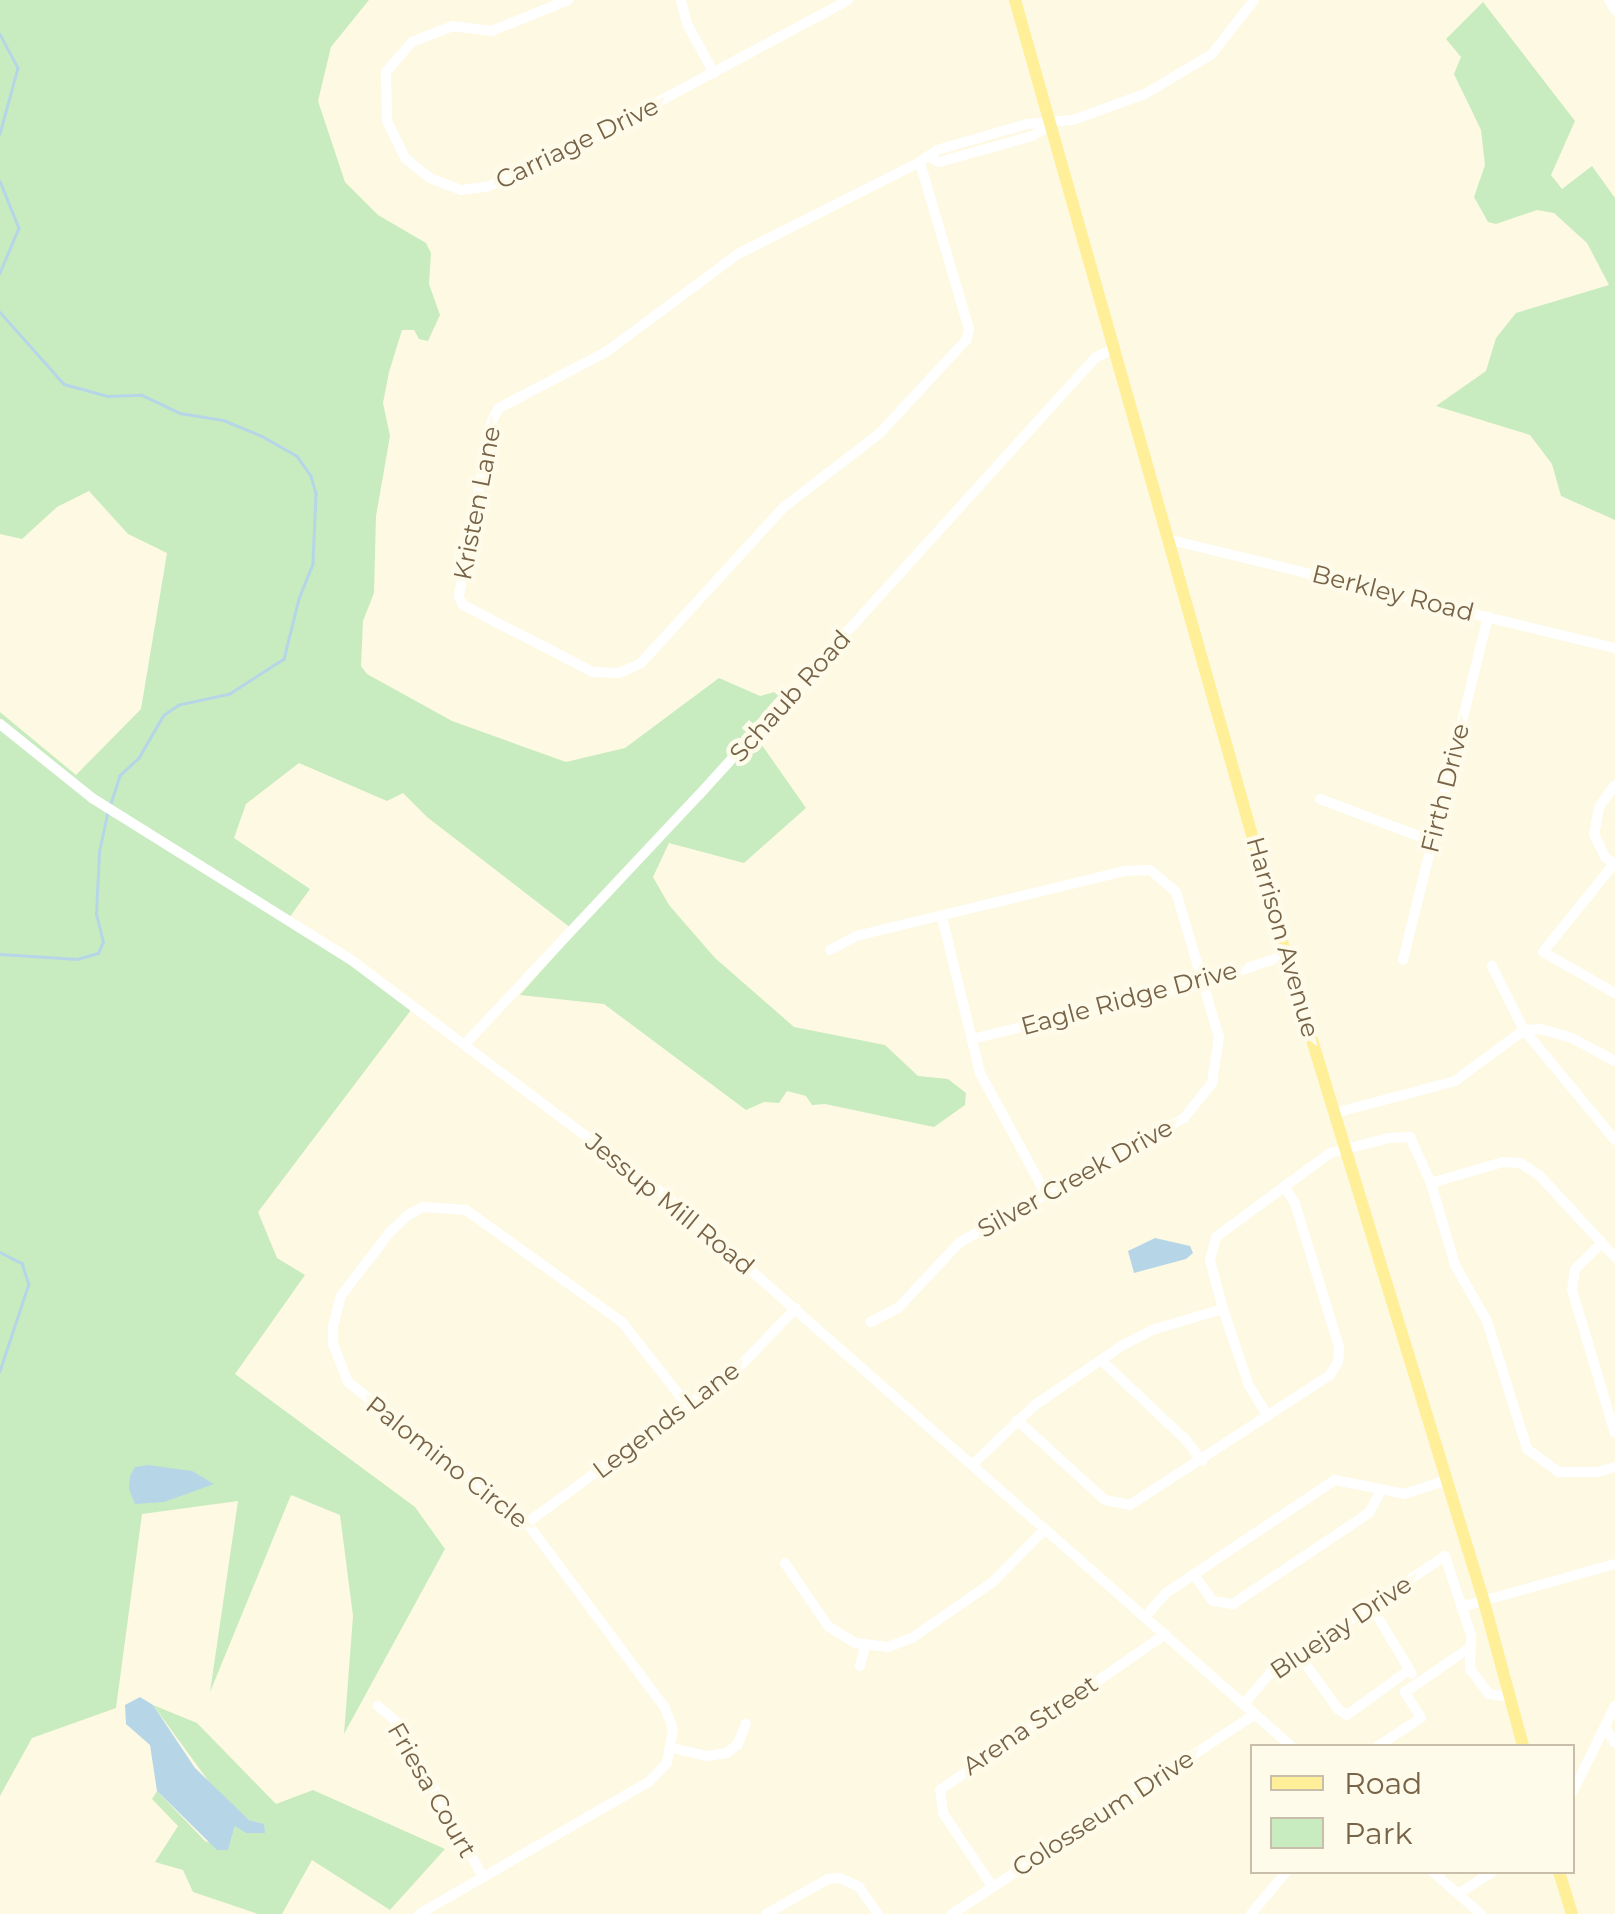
<!DOCTYPE html>
<style>
body{margin:0}
#map{position:relative;width:1615px;height:1914px;overflow:hidden;background:#fef9e3;font-family:Montserrat,sans-serif}
div>[style]{position:absolute}
[style*='--x']{left:calc(var(--x)*1px);top:calc(var(--y)*1px);width:calc(var(--w)*1px);rotate:calc(var(--a)*1deg)}
.green>*{inset:0;background:#c8ecc0}
.water>*{inset:0;background:#b6d6e8}
.stream>*{height:2.5px;margin:-1.25px;padding:0 1.25px;transform-origin:1.25px;border-radius:1.25px;background:#b6d6e8}
.minor>*{height:10px;margin:-5px;padding:0 5px;transform-origin:5px;border-radius:5px;background:#fff}
.major>*{height:12px;margin:-6px;padding:0 6px;transform-origin:6px;border-radius:6px;background:#ffef98}
span{translate:-50% -50%;white-space:nowrap;text-align:center;line-height:1.15;-webkit-text-stroke:9px #fffbea;paint-order:stroke}
.street-label{font-size:25px;color:#776347}
.legend{position:absolute;left:1250px;top:1744px;width:325px;height:130px;box-sizing:border-box;background:#fffbea;border:2px solid #c9bea9;margin:0;padding:12px 18px;list-style:none;font-size:30px;color:#776347}
.legend li{display:flex;align-items:center;gap:20px;height:50px}
.legend b{width:50px;border:2px solid #c9bea9}
</style>
<div id="map">
<div class="green">
<i style="clip-path:polygon(0 0,369px 0,331px 47px,318px 101px,345px 182px,378px 215px,426px 243px,431px 253px,429px 284px,440px 315px,428px 341px,419px 339px,414px 330px,402px 330px,389px 372px,383px 403px,390px 436px,376px 516px,374px 593px,363px 621px,361px 666px,367px 674px,452px 721px,566px 762px,625px 748px,719px 678px,760px 696px,785px 689px,750px 728px,806px 808px,744px 863px,669px 843px,653px 877px,669px 905px,715px 958px,794px 1027px,885px 1045px,918px 1076px,948px 1079px,966px 1093px,965px 1105px,934px 1127px,825px 1104px,812px 1105px,806px 1096px,787px 1091px,779px 1103px,764px 1102px,746px 1110px,604px 1004px,520px 995px,576px 932px,427px 817px,403px 793px,387px 801px,299px 763px,246px 804px,234px 838px,310px 889px,289px 918px,414px 1006px,258px 1212px,277px 1258px,305px 1275px,235px 1374px,415px 1507px,445px 1549px,344px 1734px,353px 1616px,340px 1515px,291px 1495px,210px 1692px,238px 1501px,142px 1514px,116px 1708px,32px 1738px,0 1796px,0 712px,76px 775px,141px 709px,167px 553px,128px 534px,89px 491px,57px 507px,22px 539px,0 534px)"></i>
<i style="clip-path:polygon(1483px 2px,1575px 121px,1551px 175px,1562px 189px,1592px 166px,1615px 198px,1615px 520px,1561px 496px,1552px 464px,1530px 435px,1436px 406px,1486px 371px,1496px 338px,1516px 313px,1609px 285px,1587px 243px,1554px 213px,1537px 210px,1496px 224px,1488px 222px,1474px 197px,1485px 165px,1481px 130px,1454px 74px,1461px 57px,1446px 39px)"></i>
<i style="clip-path:polygon(153px 1705px,197px 1723px,276px 1804px,313px 1790px,445px 1849px,390px 1910px,312px 1860px,282px 1914px,258px 1914px,193px 1892px,183px 1870px,155px 1862px,178px 1826px,152px 1799px,157px 1791px,205px 1841px,228px 1849px,235px 1826px,261px 1823px,249px 1820px,215px 1790px)"></i>
</div>
<div class="water">
<i style="clip-path:polygon(1155px 1238px,1190px 1246px,1193px 1253px,1186px 1259px,1134px 1273px,1128px 1251px)"></i>
<i style="clip-path:polygon(148px 1465px,192px 1471px,214px 1484px,164px 1502px,135px 1504px,129px 1489px,130px 1476px,135px 1467px)"></i>
<i style="clip-path:polygon(140px 1697px,153px 1705px,195px 1768px,249px 1820px,264px 1824px,265px 1833px,246px 1833px,235px 1826px,228px 1850px,217px 1850px,157px 1791px,150px 1745px,126px 1724px,125px 1705px)"></i>
</div>
<div class="stream">
<i style="--x:0;--y:34;--w:38;--a:62"></i>
<i style="--x:18;--y:68;--w:68;--a:105.3"></i>
<i style="--x:0;--y:181;--w:51;--a:68"></i>
<i style="--x:19;--y:228;--w:49;--a:112.9"></i>
<i style="--x:0;--y:312;--w:96;--a:48.4"></i>
<i style="--x:64;--y:384;--w:46;--a:15.3"></i>
<i style="--x:108;--y:396;--w:34;--a:-2"></i>
<i style="--x:142;--y:395;--w:42;--a:25.3"></i>
<i style="--x:180;--y:413;--w:44;--a:9.2"></i>
<i style="--x:223;--y:420;--w:42;--a:22.3"></i>
<i style="--x:262;--y:436;--w:40;--a:29.7"></i>
<i style="--x:297;--y:456;--w:24;--a:55"></i>
<i style="--x:311;--y:476;--w:19;--a:74"></i>
<i style="--x:316;--y:494;--w:70;--a:92.5"></i>
<i style="--x:313;--y:564;--w:38;--a:112"></i>
<i style="--x:299;--y:599;--w:62;--a:104"></i>
<i style="--x:284;--y:659;--w:64;--a:147.1"></i>
<i style="--x:230;--y:694;--w:52;--a:167.8"></i>
<i style="--x:179;--y:705;--w:18;--a:146"></i>
<i style="--x:164;--y:715;--w:50;--a:120.2"></i>
<i style="--x:139;--y:758;--w:26;--a:137"></i>
<i style="--x:120;--y:776;--w:32;--a:108"></i>
<i style="--x:0;--y:954;--w:77;--a:3.7"></i>
<i style="--x:77;--y:959;--w:22;--a:-16"></i>
<i style="--x:98;--y:953;--w:12;--a:-66"></i>
<i style="--x:103;--y:942;--w:29;--a:-104"></i>
<i style="--x:96;--y:914;--w:62;--a:-87.2"></i>
<i style="--x:99;--y:852;--w:40;--a:-78"></i>
<i style="--x:0;--y:1252;--w:25;--a:27"></i>
<i style="--x:22;--y:1263;--w:22;--a:72"></i>
<i style="--x:29;--y:1284;--w:92;--a:108.4"></i>
</div>
<div class="minor">
<i style="--x:568;--y:0;--w:82;--a:157.8"></i>
<i style="--x:492;--y:31;--w:39;--a:-173"></i>
<i style="--x:453;--y:26;--w:44;--a:158.7"></i>
<i style="--x:412;--y:42;--w:40;--a:131"></i>
<i style="--x:386;--y:72;--w:49;--a:88.8"></i>
<i style="--x:387;--y:121;--w:41;--a:64.1"></i>
<i style="--x:405;--y:158;--w:32;--a:39"></i>
<i style="--x:430;--y:178;--w:33;--a:21"></i>
<i style="--x:461;--y:190;--w:26;--a:-7"></i>
<i style="--x:487;--y:187;--w:100;--a:-24.8"></i>
<i style="--x:578;--y:145;--w:306;--a:-28.2"></i>
<i style="--x:681;--y:0;--w:25;--a:76"></i>
<i style="--x:687;--y:24;--w:56;--a:61.1"></i>
<i style="--x:1609;--y:0;--w:12;--a:59"></i>
<i style="--x:931;--y:158;--w:9;--a:27"></i>
<i style="--x:939;--y:162;--w:97;--a:-15.6"></i>
<i style="--x:1032;--y:136;--w:20;--a:-30"></i>
<i style="--x:920;--y:162;--w:204;--a:153.2"></i>
<i style="--x:738;--y:254;--w:164;--a:143.4"></i>
<i style="--x:606;--y:352;--w:121;--a:152.4"></i>
<i style="--x:499;--y:408;--w:14;--a:120"></i>
<i style="--x:492;--y:420;--w:160;--a:100.8"></i>
<i style="--x:462;--y:577;--w:20;--a:99"></i>
<i style="--x:459;--y:597;--w:9;--a:63"></i>
<i style="--x:463;--y:605;--w:146;--a:27.3"></i>
<i style="--x:593;--y:672;--w:26;--a:2"></i>
<i style="--x:619;--y:673;--w:24;--a:-24"></i>
<i style="--x:641;--y:663;--w:212;--a:-47.5"></i>
<i style="--x:784;--y:507;--w:121;--a:-37.6"></i>
<i style="--x:880;--y:433;--w:128;--a:-47.2"></i>
<i style="--x:967;--y:339;--w:10;--a:-79"></i>
<i style="--x:969;--y:329;--w:174;--a:-106.4"></i>
<i style="--x:920;--y:162;--w:21;--a:-35"></i>
<i style="--x:937;--y:150;--w:94;--a:-16.1"></i>
<i style="--x:1027;--y:124;--w:46;--a:-5"></i>
<i style="--x:1073;--y:120;--w:77;--a:-19.9"></i>
<i style="--x:1145;--y:94;--w:78;--a:-30.8"></i>
<i style="--x:1212;--y:54;--w:68;--a:-52.1"></i>
<i style="--x:1171;--y:540;--w:457;--a:13.7"></i>
<i style="--x:0;--y:724;--w:118;--a:38.8"></i>
<i style="--x:92;--y:798;--w:309;--a:32"></i>
<i style="--x:354;--y:962;--w:398;--a:36.9"></i>
<i style="--x:672;--y:1201;--w:825;--a:41.36"></i>
<i style="--x:1615;--y:785;--w:27;--a:126"></i>
<i style="--x:1599;--y:807;--w:27;--a:100"></i>
<i style="--x:1594;--y:834;--w:25;--a:64"></i>
<i style="--x:1605;--y:857;--w:12;--a:35"></i>
<i style="--x:1320;--y:799;--w:120;--a:20.6"></i>
<i style="--x:1614;--y:864;--w:113;--a:128.9"></i>
<i style="--x:1543;--y:952;--w:83;--a:29.7"></i>
<i style="--x:942;--y:917;--w:161;--a:76.3"></i>
<i style="--x:980;--y:1073;--w:138;--a:61.4"></i>
<i style="--x:830;--y:950;--w:30;--a:-28"></i>
<i style="--x:856;--y:936;--w:276;--a:-13.6"></i>
<i style="--x:1124;--y:871;--w:26;--a:-2"></i>
<i style="--x:1150;--y:870;--w:34;--a:40"></i>
<i style="--x:1176;--y:892;--w:151;--a:73.5"></i>
<i style="--x:1219;--y:1037;--w:47;--a:98.7"></i>
<i style="--x:1212;--y:1083;--w:45;--a:128.7"></i>
<i style="--x:1184;--y:1118;--w:256;--a:151"></i>
<i style="--x:960;--y:1242;--w:91;--a:133.2"></i>
<i style="--x:898;--y:1308;--w:31;--a:153"></i>
<i style="--x:1403;--y:960;--w:354;--a:-76.1"></i>
<i style="--x:972;--y:1039;--w:239;--a:-13.6"></i>
<i style="--x:1204;--y:983;--w:87;--a:-18.9"></i>
<i style="--x:465;--y:1044;--w:342;--a:-46.8"></i>
<i style="--x:699;--y:795;--w:591;--a:-47.81"></i>
<i style="--x:1096;--y:357;--w:20;--a:-24"></i>
<i style="--x:1615;--y:1061;--w:49;--a:-151.9"></i>
<i style="--x:1572;--y:1038;--w:32;--a:-164"></i>
<i style="--x:1541;--y:1029;--w:17;--a:177"></i>
<i style="--x:1524;--y:1030;--w:143;--a:50.4"></i>
<i style="--x:1335;--y:1113;--w:124;--a:-14.9"></i>
<i style="--x:1455;--y:1081;--w:86;--a:-36.5"></i>
<i style="--x:1524;--y:1030;--w:72;--a:-116.6"></i>
<i style="--x:1431;--y:1183;--w:75;--a:-16.3"></i>
<i style="--x:1503;--y:1162;--w:17;--a:3"></i>
<i style="--x:1520;--y:1163;--w:22;--a:32"></i>
<i style="--x:1539;--y:1175;--w:112;--a:47.2"></i>
<i style="--x:1602;--y:1243;--w:37;--a:136"></i>
<i style="--x:1575;--y:1269;--w:21;--a:98"></i>
<i style="--x:1572;--y:1290;--w:149;--a:73.3"></i>
<i style="--x:1102;--y:1361;--w:114;--a:43.2"></i>
<i style="--x:1185;--y:1439;--w:28;--a:52"></i>
<i style="--x:1268;--y:1416;--w:36;--a:-122"></i>
<i style="--x:1249;--y:1386;--w:81;--a:-108.7"></i>
<i style="--x:1223;--y:1309;--w:51;--a:-104.9"></i>
<i style="--x:1210;--y:1260;--w:24;--a:-75"></i>
<i style="--x:1216;--y:1237;--w:142;--a:-36.4"></i>
<i style="--x:1330;--y:1153;--w:61;--a:-14.3"></i>
<i style="--x:1389;--y:1138;--w:21;--a:-3"></i>
<i style="--x:1410;--y:1137;--w:51;--a:65.5"></i>
<i style="--x:1431;--y:1183;--w:85;--a:73.7"></i>
<i style="--x:1455;--y:1265;--w:64;--a:60.3"></i>
<i style="--x:1487;--y:1321;--w:134;--a:72.6"></i>
<i style="--x:1527;--y:1449;--w:39;--a:36"></i>
<i style="--x:1559;--y:1472;--w:39;--a:0"></i>
<i style="--x:1598;--y:1472;--w:18;--a:-16"></i>
<i style="--x:1017;--y:1420;--w:119;--a:42.3"></i>
<i style="--x:1105;--y:1500;--w:25;--a:11"></i>
<i style="--x:1130;--y:1505;--w:237;--a:-33"></i>
<i style="--x:1329;--y:1376;--w:17;--a:-57"></i>
<i style="--x:1338;--y:1362;--w:15;--a:-86"></i>
<i style="--x:1339;--y:1347;--w:151;--a:-107"></i>
<i style="--x:1295;--y:1203;--w:20;--a:-123"></i>
<i style="--x:973;--y:1464;--w:86;--a:-43.6"></i>
<i style="--x:1035;--y:1405;--w:107;--a:-34.3"></i>
<i style="--x:1123;--y:1345;--w:33;--a:-27"></i>
<i style="--x:1152;--y:1330;--w:74;--a:-16.5"></i>
<i style="--x:527;--y:1523;--w:266;--a:-36.4"></i>
<i style="--x:741;--y:1365;--w:79;--a:-46"></i>
<i style="--x:785;--y:1563;--w:76;--a:55.7"></i>
<i style="--x:828;--y:1626;--w:32;--a:32"></i>
<i style="--x:855;--y:1643;--w:33;--a:7"></i>
<i style="--x:888;--y:1647;--w:26;--a:-21"></i>
<i style="--x:912;--y:1638;--w:98;--a:-34.7"></i>
<i style="--x:993;--y:1582;--w:74;--a:-45.5"></i>
<i style="--x:1194;--y:1575;--w:32;--a:54"></i>
<i style="--x:1213;--y:1601;--w:20;--a:9"></i>
<i style="--x:1233;--y:1604;--w:164;--a:-33.8"></i>
<i style="--x:1369;--y:1513;--w:26;--a:-62"></i>
<i style="--x:1371;--y:1606;--w:79;--a:58.9"></i>
<i style="--x:1461;--y:1607;--w:160;--a:-15.6"></i>
<i style="--x:1145;--y:1617;--w:32;--a:-49"></i>
<i style="--x:1166;--y:1593;--w:203;--a:-33.8"></i>
<i style="--x:1335;--y:1480;--w:71;--a:11.3"></i>
<i style="--x:1405;--y:1494;--w:41;--a:-18.4"></i>
<i style="--x:1298;--y:1654;--w:69;--a:53.8"></i>
<i style="--x:1339;--y:1710;--w:9;--a:32"></i>
<i style="--x:1347;--y:1715;--w:77;--a:-36"></i>
<i style="--x:860;--y:1666;--w:21;--a:-76"></i>
<i style="--x:1244;--y:1704;--w:42;--a:-49.8"></i>
<i style="--x:1271;--y:1672;--w:209;--a:-33.7"></i>
<i style="--x:1445;--y:1556;--w:83;--a:71.8"></i>
<i style="--x:1471;--y:1635;--w:34;--a:92"></i>
<i style="--x:1470;--y:1669;--w:31;--a:53"></i>
<i style="--x:1489;--y:1694;--w:20;--a:9"></i>
<i style="--x:378;--y:1706;--w:26;--a:40"></i>
<i style="--x:398;--y:1723;--w:176;--a:61.1"></i>
<i style="--x:1605;--y:1727;--w:19;--a:58"></i>
<i style="--x:1378;--y:1746;--w:51;--a:-33.1"></i>
<i style="--x:1421;--y:1718;--w:31;--a:-122"></i>
<i style="--x:1405;--y:1692;--w:80;--a:-34.3"></i>
<i style="--x:672;--y:1748;--w:35;--a:13"></i>
<i style="--x:706;--y:1756;--w:21;--a:-8"></i>
<i style="--x:727;--y:1753;--w:14;--a:-39"></i>
<i style="--x:738;--y:1744;--w:22;--a:-69"></i>
<i style="--x:1572;--y:1793;--w:97;--a:-63.7"></i>
<i style="--x:1433;--y:1872;--w:64;--a:41.2"></i>
<i style="--x:992;--y:1886;--w:88;--a:-123.9"></i>
<i style="--x:943;--y:1813;--w:23;--a:-97"></i>
<i style="--x:940;--y:1790;--w:274;--a:-34.7"></i>
<i style="--x:1458;--y:1894;--w:40;--a:-32.9"></i>
<i style="--x:419;--y:1914;--w:265;--a:-29.9"></i>
<i style="--x:649;--y:1782;--w:26;--a:-47"></i>
<i style="--x:667;--y:1763;--w:35;--a:-80"></i>
<i style="--x:673;--y:1729;--w:22;--a:-111"></i>
<i style="--x:665;--y:1708;--w:231;--a:-126.7"></i>
<i style="--x:527;--y:1523;--w:228;--a:-141.8"></i>
<i style="--x:348;--y:1382;--w:41;--a:-111.5"></i>
<i style="--x:333;--y:1344;--w:17;--a:-90"></i>
<i style="--x:333;--y:1327;--w:32;--a:-76"></i>
<i style="--x:341;--y:1296;--w:81;--a:-52.6"></i>
<i style="--x:390;--y:1232;--w:25;--a:-43"></i>
<i style="--x:408;--y:1215;--w:17;--a:-28"></i>
<i style="--x:423;--y:1207;--w:43;--a:4"></i>
<i style="--x:466;--y:1210;--w:192;--a:35.7"></i>
<i style="--x:622;--y:1322;--w:105;--a:51.9"></i>
<i style="--x:766;--y:1914;--w:71;--a:-29.4"></i>
<i style="--x:828;--y:1879;--w:12;--a:-5"></i>
<i style="--x:840;--y:1878;--w:21;--a:25"></i>
<i style="--x:859;--y:1887;--w:33;--a:55"></i>
<i style="--x:952;--y:1914;--w:363;--a:-33.4"></i>
<i style="--x:1251;--y:1914;--w:55;--a:-50.2"></i>
</div>
<div class="major">
<i style="--x:1015;--y:0;--w:993;--a:74.16"></i>
<i style="--x:1286;--y:955;--w:677;--a:72.98"></i>
<i style="--x:1484;--y:1602;--w:149;--a:74.8"></i>
<i style="--x:1559;--y:1872;--w:44;--a:72.8"></i>
</div>
<div class="street-label">
<span style="left:577px;top:143px;rotate:-26deg">Carriage Drive</span>
<span style="left:477px;top:503px;rotate:-79deg">Kristen Lane</span>
<span style="left:1393px;top:593px;rotate:14deg">Berkley Road</span>
<span style="left:790px;top:696px;rotate:-48deg">Schaub Road</span>
<span style="left:1445px;top:788px;rotate:-76deg">Firth Drive</span>
<span style="left:1283px;top:937px;rotate:74deg">Harrison Avenue</span>
<span style="left:1129px;top:998px;rotate:-15deg">Eagle Ridge Drive</span>
<span style="left:1075px;top:1178px;rotate:-29deg">Silver Creek Drive</span>
<span style="left:670px;top:1204px;rotate:39deg">Jessup Mill Road</span>
<span style="left:666px;top:1420px;rotate:-37deg">Legends Lane</span>
<span style="left:447px;top:1462px;rotate:38deg">Palomino Circle</span>
<span style="left:1341px;top:1627px;rotate:-34deg">Bluejay Drive</span>
<span style="left:1030px;top:1725px;rotate:-34deg">Arena Street</span>
<span style="left:432px;top:1790px;rotate:60deg">Friesa Court</span>
<span style="left:1103px;top:1813px;rotate:-33deg">Colosseum Drive</span>
</div>
<ul class="legend">
<li><b style="height:12px;background:#ffef98"></b>Road</li>
<li><b style="height:28px;background:#c8ecc0"></b>Park</li>
</ul>
</div>
